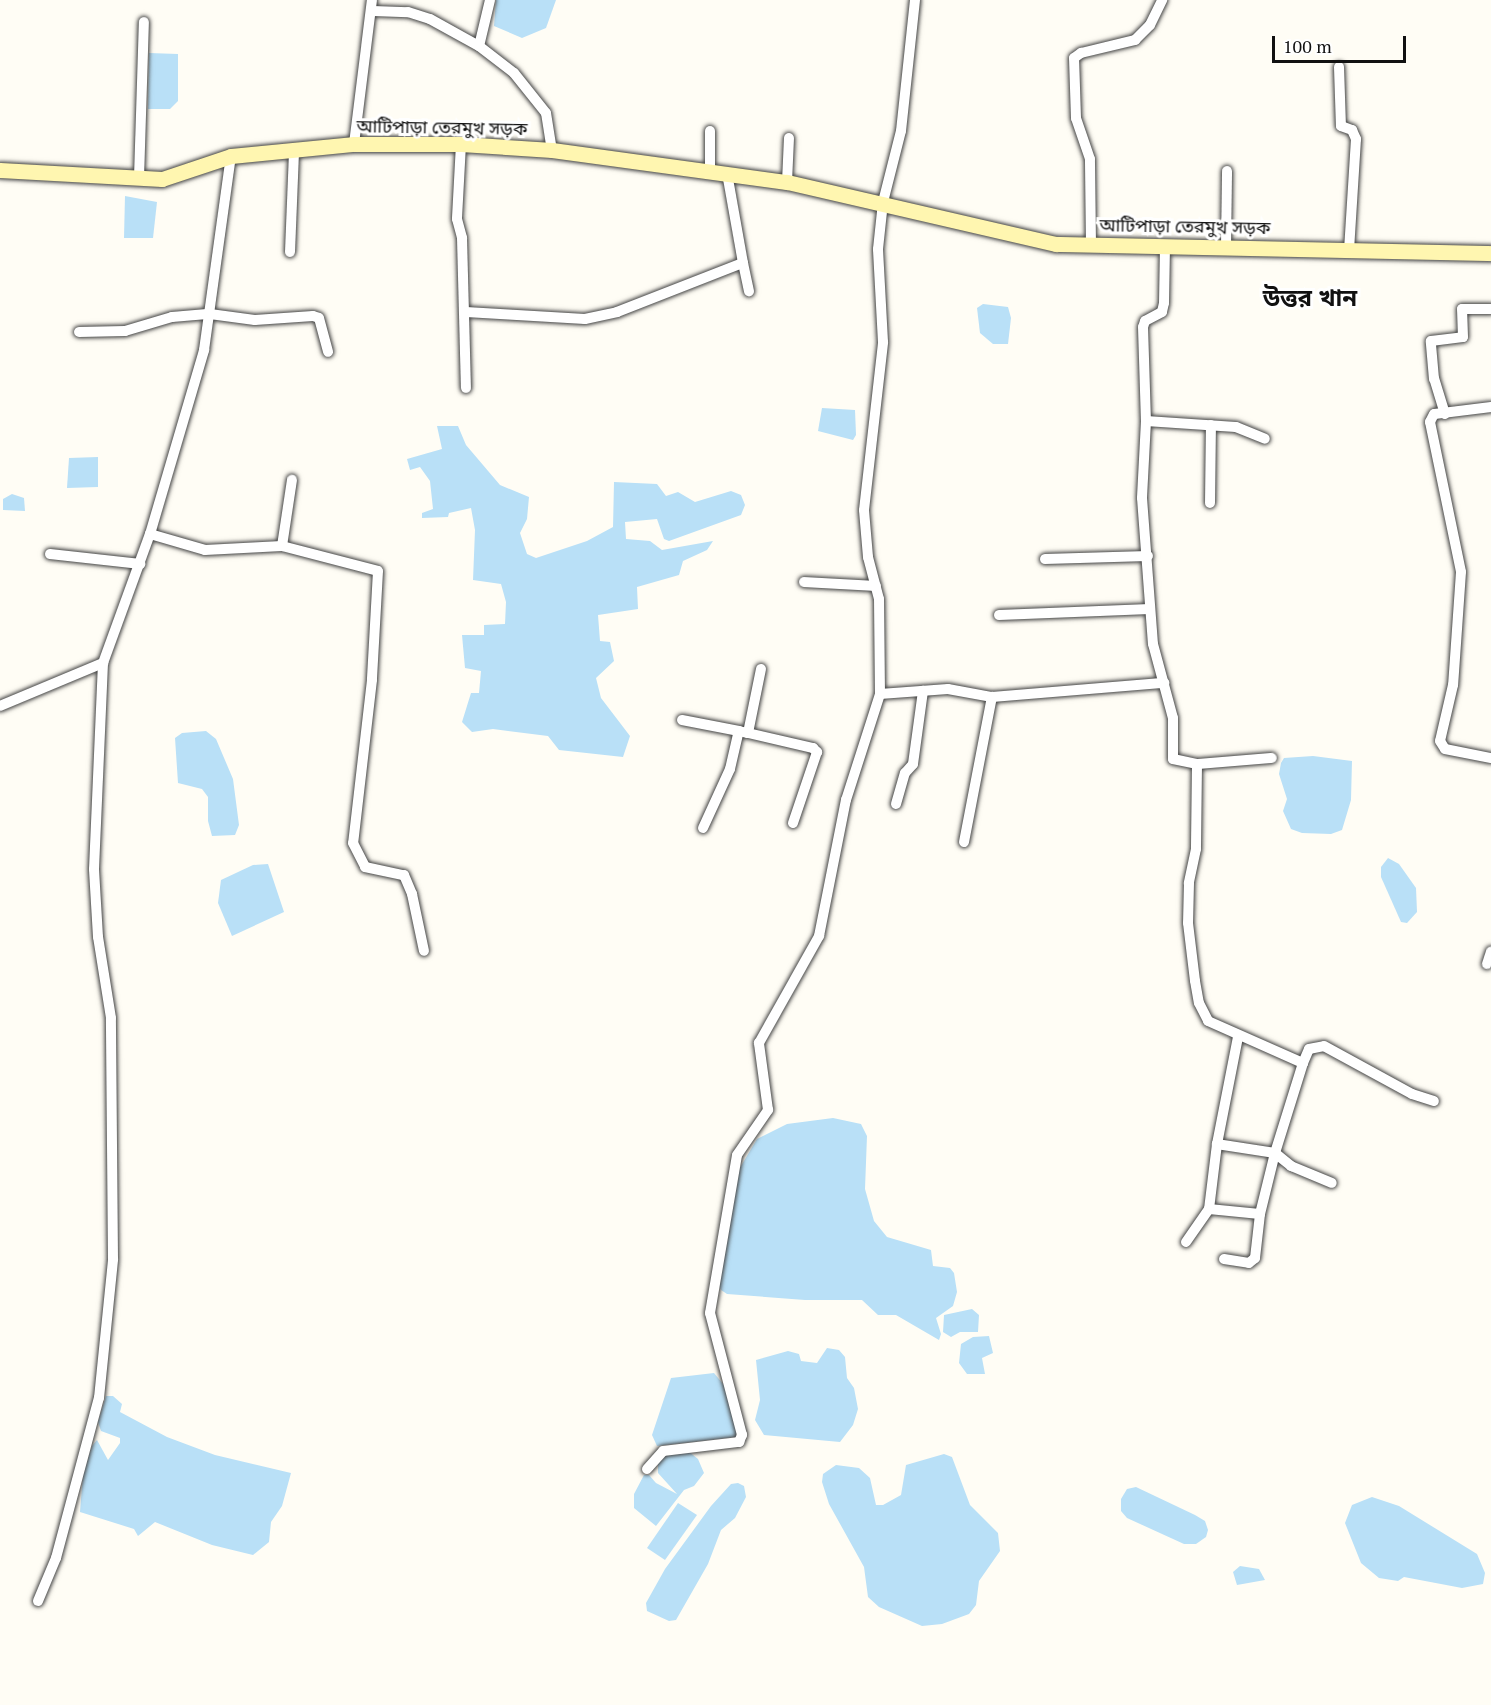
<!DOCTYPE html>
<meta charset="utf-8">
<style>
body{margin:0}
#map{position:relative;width:1491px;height:1705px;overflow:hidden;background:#fffdf5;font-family:"PT Serif","Noto Sans Bengali",serif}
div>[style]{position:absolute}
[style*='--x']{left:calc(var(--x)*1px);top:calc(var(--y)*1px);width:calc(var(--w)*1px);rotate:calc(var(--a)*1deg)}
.water>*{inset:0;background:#b9e0f7}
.roads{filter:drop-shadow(0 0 2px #444) drop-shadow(0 0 2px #444)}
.minor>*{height:10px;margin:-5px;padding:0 5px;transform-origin:5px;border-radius:5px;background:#fff}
.secondary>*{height:15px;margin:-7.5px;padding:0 7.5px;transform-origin:7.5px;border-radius:7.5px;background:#fff6b0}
span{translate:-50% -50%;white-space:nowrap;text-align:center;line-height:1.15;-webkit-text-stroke:6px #fff;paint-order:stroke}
.street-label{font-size:18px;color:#111}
.district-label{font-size:24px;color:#111;font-weight:700}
.scale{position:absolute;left:1272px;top:36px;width:134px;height:27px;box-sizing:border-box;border:3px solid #111;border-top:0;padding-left:8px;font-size:18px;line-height:21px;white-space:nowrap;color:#111;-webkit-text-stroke:4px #fff;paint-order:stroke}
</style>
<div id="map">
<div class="water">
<i style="clip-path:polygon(496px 0,556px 0,546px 28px,522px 38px,494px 26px)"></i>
<i style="clip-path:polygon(149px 53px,178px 54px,178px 101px,170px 109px,148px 109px)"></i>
<i style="clip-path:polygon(125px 196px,157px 202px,153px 238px,124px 238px)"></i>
<i style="clip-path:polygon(983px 304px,1008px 307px,1011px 318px,1008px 344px,993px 344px,980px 333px,977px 308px)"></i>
<i style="clip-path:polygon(822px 408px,855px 410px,856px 435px,853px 440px,818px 431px)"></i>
<i style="clip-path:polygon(437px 426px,458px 426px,466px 445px,500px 485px,529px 497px,527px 519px,520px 533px,527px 554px,536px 558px,587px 541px,613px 527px,614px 482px,657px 484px,666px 496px,678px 492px,695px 502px,731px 491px,741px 495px,745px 505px,741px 515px,669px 541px,664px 539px,657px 519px,625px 522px,626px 539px,650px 541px,662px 550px,713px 541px,707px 550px,683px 561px,679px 575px,637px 587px,638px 609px,598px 615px,600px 641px,610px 642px,614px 661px,596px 678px,601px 698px,630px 736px,623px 757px,559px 750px,548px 736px,493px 729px,472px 732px,462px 722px,471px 693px,479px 693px,481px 671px,465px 668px,462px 635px,484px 635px,484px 625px,505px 624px,506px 602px,501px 584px,473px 580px,475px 530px,471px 508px,449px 513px,448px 517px,422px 518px,422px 513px,433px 509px,430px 481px,420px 467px,410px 470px,407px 459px,442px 449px)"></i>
<i style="clip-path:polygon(98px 457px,98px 487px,67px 488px,69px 458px)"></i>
<i style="clip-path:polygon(12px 494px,24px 498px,25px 511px,3px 510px,3px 499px)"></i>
<i style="clip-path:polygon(206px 731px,216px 739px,233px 779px,239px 825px,235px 835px,212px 836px,208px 821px,208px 797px,202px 789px,178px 783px,175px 738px,182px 733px)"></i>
<i style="clip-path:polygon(1313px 756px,1352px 761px,1351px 800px,1342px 830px,1331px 834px,1302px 833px,1291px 829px,1283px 811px,1287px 799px,1279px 774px,1281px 763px,1284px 758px)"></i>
<i style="clip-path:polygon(1388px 858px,1399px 864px,1416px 888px,1417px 912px,1407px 923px,1401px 922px,1381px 877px,1381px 867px)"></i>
<i style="clip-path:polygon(268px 864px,284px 912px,232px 936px,218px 903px,221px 880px,253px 865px)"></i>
<i style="clip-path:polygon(833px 1118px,861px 1124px,867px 1136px,865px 1189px,874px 1221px,887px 1237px,931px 1250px,933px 1266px,950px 1268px,954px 1273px,957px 1292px,953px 1306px,936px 1318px,941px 1334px,939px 1340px,896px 1315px,878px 1315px,862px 1300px,805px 1300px,727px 1294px,721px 1290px,718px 1284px,738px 1171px,757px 1139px,787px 1124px)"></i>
<i style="clip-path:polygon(972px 1309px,979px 1315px,978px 1332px,960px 1332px,951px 1337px,943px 1332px,944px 1315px)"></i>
<i style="clip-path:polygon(989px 1336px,993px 1353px,982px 1358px,985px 1374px,967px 1374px,959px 1363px,961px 1344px,973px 1337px)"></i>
<i style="clip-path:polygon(827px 1348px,839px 1350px,845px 1357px,847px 1378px,854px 1388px,858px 1409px,853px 1425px,840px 1442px,764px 1435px,755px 1420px,760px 1400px,756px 1360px,788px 1351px,799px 1354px,801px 1361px,817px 1363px)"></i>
<i style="clip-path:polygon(714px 1373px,728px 1390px,738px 1429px,736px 1437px,657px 1446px,652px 1435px,671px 1378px)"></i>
<i style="clip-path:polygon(106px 1396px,113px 1396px,122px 1404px,120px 1412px,167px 1437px,215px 1455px,291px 1473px,282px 1506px,271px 1522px,269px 1542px,253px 1555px,212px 1545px,155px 1522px,138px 1536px,134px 1529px,80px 1512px,83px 1474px,92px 1446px,97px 1440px,108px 1460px,120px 1443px,120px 1438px,101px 1431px,98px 1422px)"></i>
<i style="clip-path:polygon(688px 1451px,698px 1459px,704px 1473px,694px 1486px,684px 1490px,656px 1526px,634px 1508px,634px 1494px,644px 1475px,649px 1475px,656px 1483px,677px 1494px,658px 1473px,658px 1464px,664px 1454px)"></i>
<i style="clip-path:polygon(944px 1454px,952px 1457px,970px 1505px,998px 1533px,1000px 1551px,979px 1581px,976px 1605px,969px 1614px,942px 1624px,922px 1626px,879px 1607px,868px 1597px,864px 1567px,829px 1504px,822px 1482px,823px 1474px,836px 1465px,859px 1468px,870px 1478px,876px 1505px,883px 1505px,901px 1495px,906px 1465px)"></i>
<i style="clip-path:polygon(738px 1483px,744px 1486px,746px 1497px,735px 1518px,721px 1530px,708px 1564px,676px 1620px,669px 1621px,647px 1611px,646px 1603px,665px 1569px,711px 1506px,731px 1484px)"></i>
<i style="clip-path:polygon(1136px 1487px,1195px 1515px,1205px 1521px,1208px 1530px,1206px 1537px,1196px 1544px,1184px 1544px,1127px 1518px,1121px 1511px,1121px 1499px,1127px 1489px)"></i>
<i style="clip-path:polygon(1372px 1497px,1399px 1506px,1477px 1554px,1485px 1573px,1483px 1584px,1462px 1588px,1404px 1577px,1398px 1581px,1379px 1578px,1361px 1563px,1345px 1523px,1352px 1505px)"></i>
<i style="clip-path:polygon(678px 1503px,697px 1515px,665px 1560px,647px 1548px)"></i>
<i style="clip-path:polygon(1240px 1566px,1259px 1569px,1265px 1580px,1237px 1585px,1233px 1572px)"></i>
</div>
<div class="roads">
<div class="minor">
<i style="--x:490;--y:0;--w:47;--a:103.4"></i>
<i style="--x:479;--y:46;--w:44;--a:37.6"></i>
<i style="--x:514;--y:73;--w:51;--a:51.3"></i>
<i style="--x:546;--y:113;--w:37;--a:81"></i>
<i style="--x:373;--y:11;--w:35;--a:2"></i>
<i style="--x:408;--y:12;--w:23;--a:18"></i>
<i style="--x:430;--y:19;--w:56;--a:28.9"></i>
<i style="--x:1339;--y:67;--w:59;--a:88.1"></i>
<i style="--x:1341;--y:126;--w:12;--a:20"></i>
<i style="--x:1352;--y:130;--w:10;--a:66"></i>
<i style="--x:1356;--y:139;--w:112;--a:93.6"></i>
<i style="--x:354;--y:144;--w:145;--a:-82.9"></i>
<i style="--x:461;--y:144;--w:75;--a:93.1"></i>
<i style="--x:457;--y:219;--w:20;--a:75"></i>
<i style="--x:462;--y:238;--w:150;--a:88.5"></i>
<i style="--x:710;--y:170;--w:39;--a:-90"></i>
<i style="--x:139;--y:178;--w:156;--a:-88.2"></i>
<i style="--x:787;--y:182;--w:44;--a:-87.4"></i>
<i style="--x:1091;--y:245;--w:86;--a:-90.7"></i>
<i style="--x:1090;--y:159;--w:43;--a:-108.9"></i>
<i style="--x:1076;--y:118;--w:60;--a:-91.9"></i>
<i style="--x:1074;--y:58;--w:9;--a:-36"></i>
<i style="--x:1081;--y:53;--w:56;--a:-13.5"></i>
<i style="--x:1135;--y:40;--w:21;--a:-45"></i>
<i style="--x:1150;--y:25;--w:28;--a:-64"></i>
<i style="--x:1165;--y:246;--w:57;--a:91"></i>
<i style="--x:1164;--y:303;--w:9;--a:103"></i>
<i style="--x:1162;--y:312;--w:19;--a:152"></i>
<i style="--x:1145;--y:321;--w:6;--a:108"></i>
<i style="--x:1143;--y:327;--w:94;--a:88.2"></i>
<i style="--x:1146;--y:421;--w:77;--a:93"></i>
<i style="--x:1142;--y:498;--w:146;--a:85.7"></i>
<i style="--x:1153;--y:644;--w:77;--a:74.9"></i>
<i style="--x:1173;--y:718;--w:41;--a:90"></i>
<i style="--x:1173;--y:759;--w:25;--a:12"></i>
<i style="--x:1197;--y:764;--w:85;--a:90.7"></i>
<i style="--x:1196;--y:849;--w:35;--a:102"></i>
<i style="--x:1189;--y:883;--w:40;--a:91.4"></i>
<i style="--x:1188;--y:923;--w:58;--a:83.1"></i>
<i style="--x:1195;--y:981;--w:22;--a:80"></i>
<i style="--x:1199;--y:1003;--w:20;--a:63"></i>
<i style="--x:1208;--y:1021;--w:104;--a:23.9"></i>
<i style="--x:1303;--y:1063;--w:94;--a:107.3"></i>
<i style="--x:1275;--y:1153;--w:21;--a:39"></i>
<i style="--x:1291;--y:1166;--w:44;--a:22.5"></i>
<i style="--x:1226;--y:246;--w:75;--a:-89.2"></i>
<i style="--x:290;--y:252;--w:100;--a:-87.7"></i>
<i style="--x:743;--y:263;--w:29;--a:78"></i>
<i style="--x:466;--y:312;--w:119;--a:3.4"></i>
<i style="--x:585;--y:319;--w:33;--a:-12"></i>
<i style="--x:617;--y:312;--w:135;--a:-21.3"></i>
<i style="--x:743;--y:263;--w:91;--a:-100.1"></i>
<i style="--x:79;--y:332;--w:46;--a:-1.2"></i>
<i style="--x:125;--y:331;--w:49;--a:-16.6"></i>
<i style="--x:172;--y:317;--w:38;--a:-5"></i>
<i style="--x:210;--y:314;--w:45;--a:7.6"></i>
<i style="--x:255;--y:320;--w:58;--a:-3.9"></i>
<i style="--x:313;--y:316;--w:6;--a:18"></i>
<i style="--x:319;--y:318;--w:35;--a:75"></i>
<i style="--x:1491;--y:407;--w:57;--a:173"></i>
<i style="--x:1434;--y:414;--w:9;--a:117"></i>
<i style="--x:1430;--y:422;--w:153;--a:78.3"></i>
<i style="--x:1461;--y:572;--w:113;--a:94"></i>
<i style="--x:1453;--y:685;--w:57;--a:103.1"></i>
<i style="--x:1440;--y:741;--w:9;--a:58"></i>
<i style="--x:1445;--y:749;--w:47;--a:11.1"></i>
<i style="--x:1445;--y:414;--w:37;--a:-107"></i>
<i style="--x:1434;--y:379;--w:38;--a:-95"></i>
<i style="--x:1431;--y:341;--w:32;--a:-7"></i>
<i style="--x:1463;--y:337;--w:28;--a:-92"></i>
<i style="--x:1462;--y:309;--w:29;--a:0"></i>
<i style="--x:1146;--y:421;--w:90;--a:3.8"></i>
<i style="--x:1236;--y:427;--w:31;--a:22"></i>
<i style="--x:1210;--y:503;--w:78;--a:-89.3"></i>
<i style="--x:150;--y:534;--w:57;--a:16.2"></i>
<i style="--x:205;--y:550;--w:77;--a:-3"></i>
<i style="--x:282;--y:546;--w:99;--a:14.6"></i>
<i style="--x:378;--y:571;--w:109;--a:93.2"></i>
<i style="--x:372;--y:680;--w:164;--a:96.6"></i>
<i style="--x:353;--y:843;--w:27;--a:63"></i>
<i style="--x:365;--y:867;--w:40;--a:12"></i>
<i style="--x:404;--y:875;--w:21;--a:67"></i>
<i style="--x:412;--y:894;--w:58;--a:78.1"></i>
<i style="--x:282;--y:546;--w:67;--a:-81.4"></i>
<i style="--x:50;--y:554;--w:91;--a:6.3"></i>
<i style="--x:1045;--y:559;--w:103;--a:-1.7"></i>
<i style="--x:804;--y:582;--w:72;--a:3.2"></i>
<i style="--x:999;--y:615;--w:151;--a:-2.3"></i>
<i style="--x:761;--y:669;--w:65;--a:101.5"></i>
<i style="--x:748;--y:733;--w:67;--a:13"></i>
<i style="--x:813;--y:748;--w:6;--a:45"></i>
<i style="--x:817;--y:752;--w:75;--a:108.7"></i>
<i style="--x:880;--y:694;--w:68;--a:-4.2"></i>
<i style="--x:948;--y:689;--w:45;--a:10.3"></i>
<i style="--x:992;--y:697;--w:173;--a:-4.7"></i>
<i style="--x:0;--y:706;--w:112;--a:-22.7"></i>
<i style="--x:682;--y:720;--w:58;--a:10.9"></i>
<i style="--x:1197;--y:764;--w:75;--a:-4.6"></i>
<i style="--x:896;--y:804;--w:32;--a:-74"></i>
<i style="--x:905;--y:773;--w:12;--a:-48"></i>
<i style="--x:913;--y:764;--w:74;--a:-82.2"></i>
<i style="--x:703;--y:828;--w:65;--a:-65.4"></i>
<i style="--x:730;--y:769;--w:39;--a:-77"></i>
<i style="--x:739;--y:731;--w:9;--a:13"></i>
<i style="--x:964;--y:842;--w:148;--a:-79.1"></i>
<i style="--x:1487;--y:964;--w:13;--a:-72"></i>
<i style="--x:1303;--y:1063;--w:15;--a:-67"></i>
<i style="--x:1309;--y:1049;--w:15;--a:-11"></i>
<i style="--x:1324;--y:1046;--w:100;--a:28.6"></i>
<i style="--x:1412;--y:1094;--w:23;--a:18"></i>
<i style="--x:1217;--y:1144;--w:65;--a:97"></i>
<i style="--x:1209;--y:1209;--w:51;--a:5.6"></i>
<i style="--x:1186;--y:1242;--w:40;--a:-55.1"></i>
<i style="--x:1224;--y:1259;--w:25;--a:9"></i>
<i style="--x:1249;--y:1263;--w:8;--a:-40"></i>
<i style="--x:1255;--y:1258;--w:44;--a:-83.5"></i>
<i style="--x:1260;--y:1214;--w:63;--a:-76.2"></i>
<i style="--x:1275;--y:1153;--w:59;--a:-171.2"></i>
<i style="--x:1217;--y:1144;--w:109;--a:-78.9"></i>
<i style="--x:647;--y:1469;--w:24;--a:-48"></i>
<i style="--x:663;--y:1451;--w:77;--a:-6.8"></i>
<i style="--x:739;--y:1442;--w:8;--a:-67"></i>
<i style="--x:742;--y:1435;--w:126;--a:-104.7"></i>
<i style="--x:710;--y:1313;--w:160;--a:-80.3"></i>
<i style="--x:737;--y:1155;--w:55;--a:-55.4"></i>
<i style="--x:768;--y:1110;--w:68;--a:-97.7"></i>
<i style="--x:759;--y:1043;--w:123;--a:-60.7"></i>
<i style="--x:819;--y:936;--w:139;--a:-78.8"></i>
<i style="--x:846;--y:800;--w:111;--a:-72.2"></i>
<i style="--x:880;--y:694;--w:95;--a:-90.6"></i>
<i style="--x:879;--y:599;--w:43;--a:-104.7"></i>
<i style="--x:868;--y:557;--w:47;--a:-94.9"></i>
<i style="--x:864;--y:510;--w:169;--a:-83.5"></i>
<i style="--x:883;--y:342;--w:93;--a:-93.1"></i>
<i style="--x:878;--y:249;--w:47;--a:-83.9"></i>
<i style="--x:883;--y:202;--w:73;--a:-75.8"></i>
<i style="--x:901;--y:131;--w:132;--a:-83.9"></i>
<i style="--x:38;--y:1601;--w:47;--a:-67.3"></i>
<i style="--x:56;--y:1558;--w:166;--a:-75"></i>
<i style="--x:99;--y:1398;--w:140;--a:-84.2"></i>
<i style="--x:113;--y:1259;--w:241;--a:-90.5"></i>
<i style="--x:111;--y:1018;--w:82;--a:-99.1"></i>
<i style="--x:98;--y:937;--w:68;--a:-93.4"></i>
<i style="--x:94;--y:869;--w:206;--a:-87.5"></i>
<i style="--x:103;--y:663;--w:137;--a:-70"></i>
<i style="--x:150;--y:534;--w:192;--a:-73.6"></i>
<i style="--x:204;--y:350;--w:196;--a:-82.1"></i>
</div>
<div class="secondary">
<i style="--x:0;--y:170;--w:162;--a:3.2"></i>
<i style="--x:162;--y:179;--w:73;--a:-18.4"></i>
<i style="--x:231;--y:156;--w:124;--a:-5.6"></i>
<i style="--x:354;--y:144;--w:107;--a:0"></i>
<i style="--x:461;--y:144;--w:91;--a:3.8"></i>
<i style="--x:552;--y:150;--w:237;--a:7.8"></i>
<i style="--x:787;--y:182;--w:276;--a:13"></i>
<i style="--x:1056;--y:244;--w:435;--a:1.2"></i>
</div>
</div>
<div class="street-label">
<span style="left:442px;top:127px;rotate:1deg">আটিপাড়া তেরমুখ সড়ক</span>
<span style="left:1185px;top:226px;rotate:1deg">আটিপাড়া তেরমুখ সড়ক</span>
</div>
<div class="district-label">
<span style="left:1310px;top:298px">উত্তর খান</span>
</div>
<div class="scale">100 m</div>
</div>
